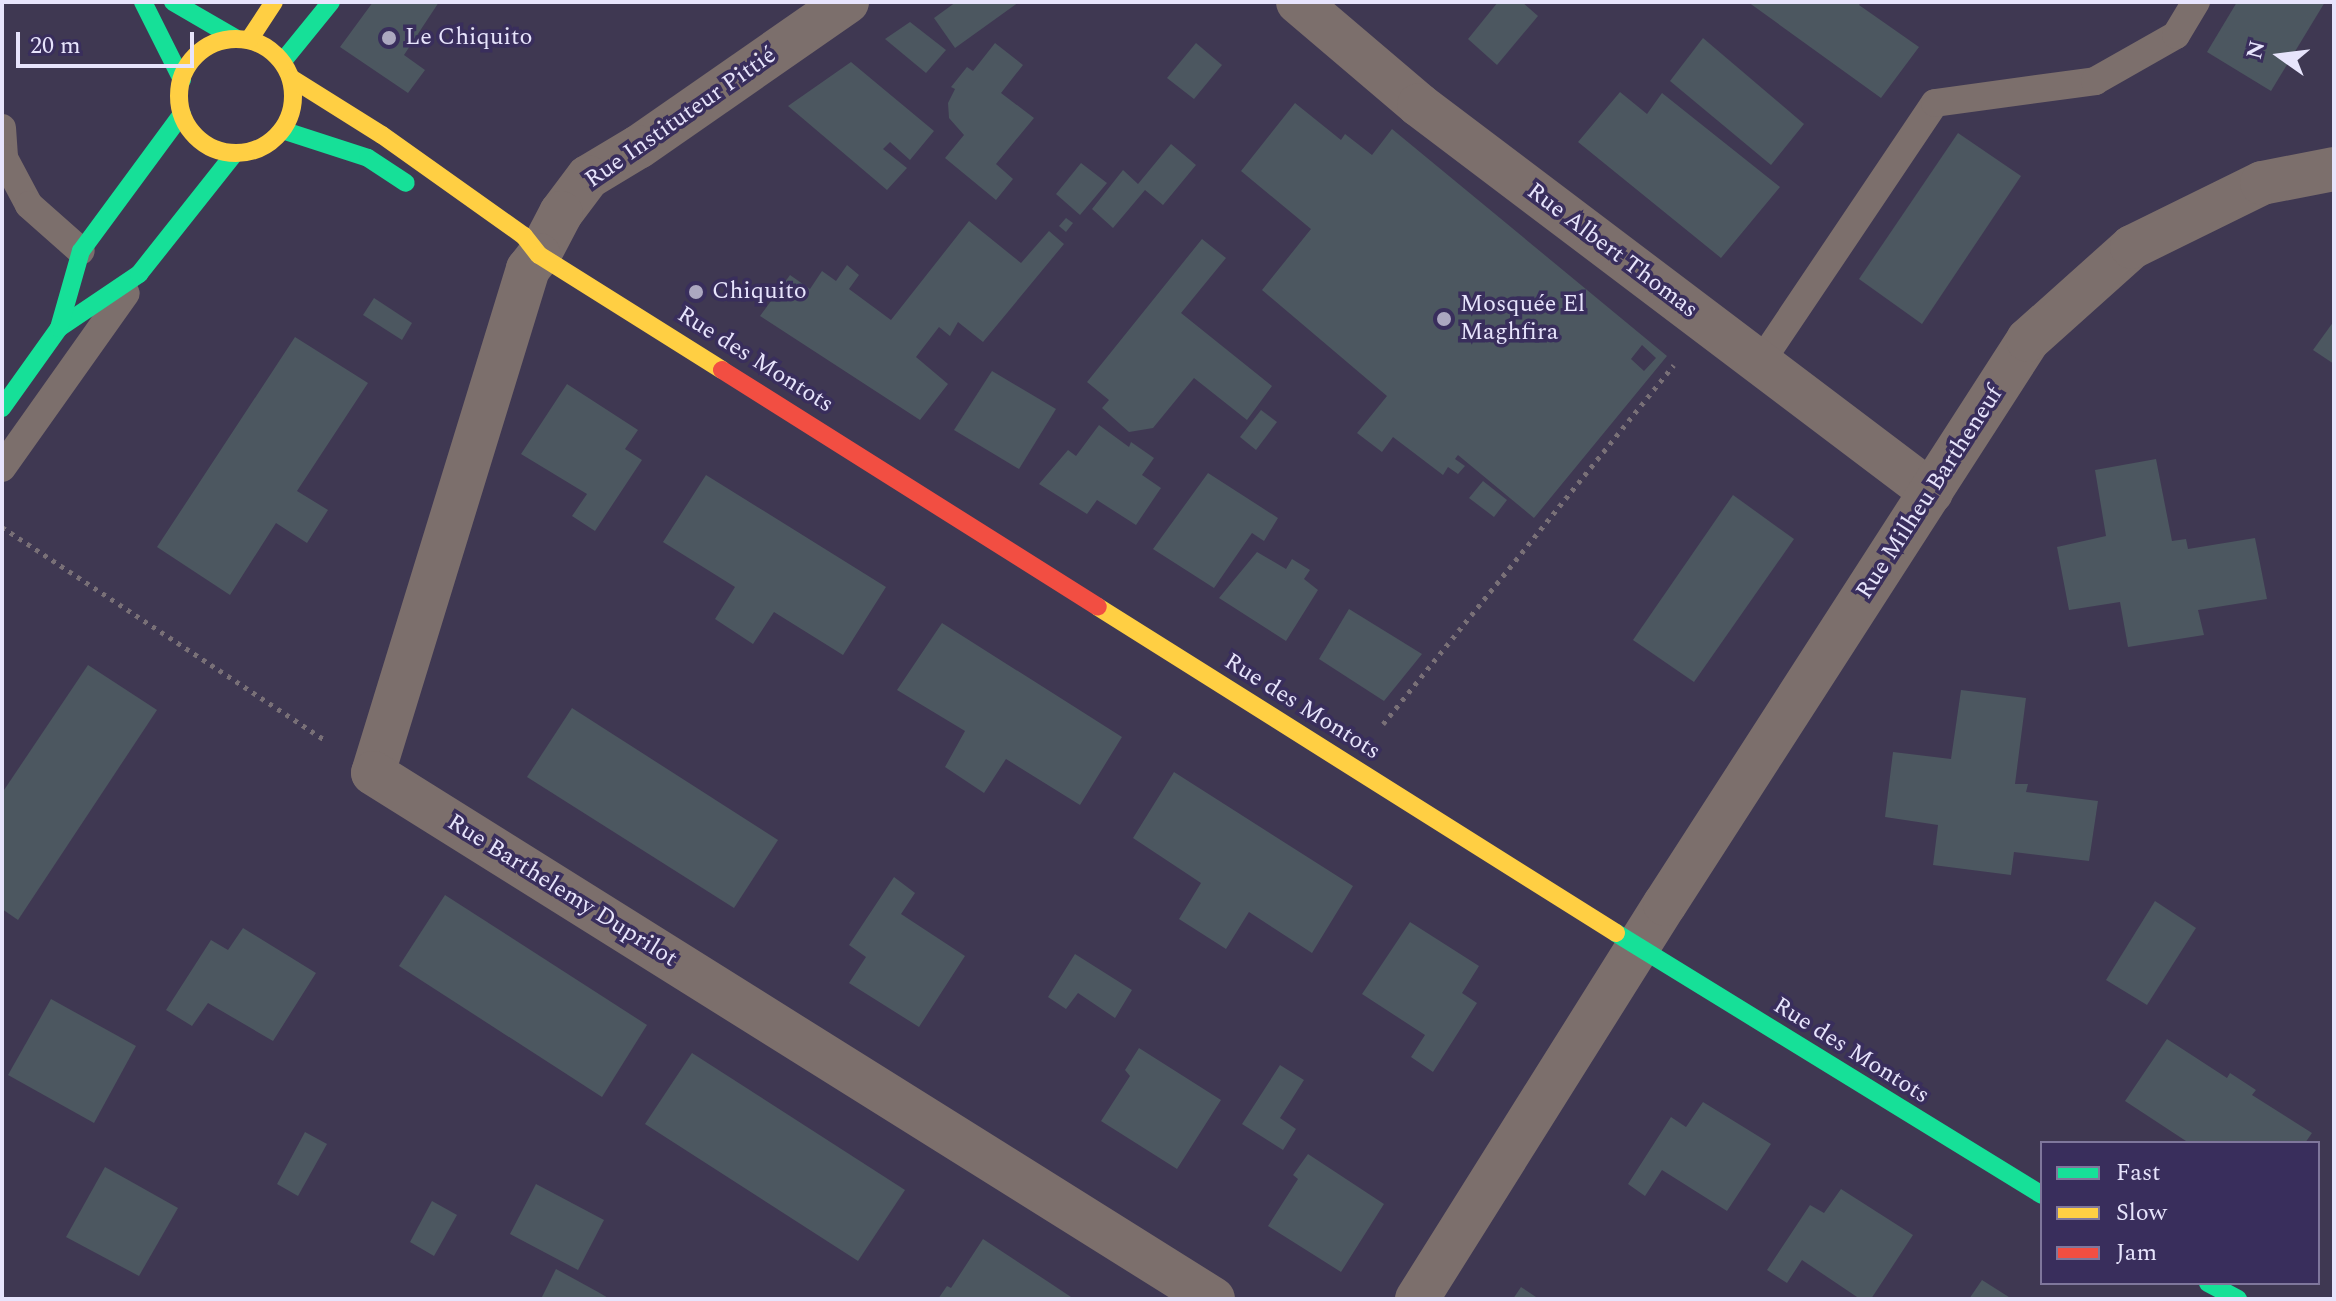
<!DOCTYPE html>
<meta charset="utf-8">
<style>
body{margin:0}
#map{position:relative;width:2336px;height:1301px;overflow:hidden;background:#3f3852;font-family:Spectral,serif}
div>[style]{position:absolute}
[style*='--x']{left:calc(var(--x)*1px);top:calc(var(--y)*1px);width:calc(var(--w)*1px);rotate:calc(var(--a)*1deg)}
.building>*{inset:0;background:#4c5760}
.path>*{height:5px;margin-top:-2.5px;transform-origin:0;background:repeating-linear-gradient(90deg,#797077 0 4px,transparent 0 10px)}
.lane>*{height:28px;margin:-14px;padding:0 14px;transform-origin:14px;border-radius:14px;background:#7c6f6c}
.street>*{height:44px;margin:-22px;padding:0 22px;transform-origin:22px;border-radius:22px;background:#7c6f6c}
.fast>*{height:18px;margin:-9px;padding:0 9px;transform-origin:9px;border-radius:9px;background:#16e098}
.slow>*{height:18px;margin:-9px;padding:0 9px;transform-origin:9px;border-radius:9px;background:#ffcf43}
.slow>.ring{margin:-9px;padding:0;box-sizing:content-box;background:none;border:18px solid #ffcf43;border-radius:50%}
.jam>*{height:18px;margin:-9px;padding:0 9px;transform-origin:9px;border-radius:9px;background:#f24e42}
.dots>*{width:22px;height:22px;translate:-50% -50%;box-sizing:border-box;border:4px solid #392e5c;border-radius:50%}
span{translate:-50% -50%;white-space:nowrap;text-align:center;line-height:1.15;-webkit-text-stroke:7px #392e5c;paint-order:stroke}
.poi-label{font-size:24px;color:#e7e4fc}
.left{translate:0 -50%;text-align:left}
.street-label{font-size:24px;color:#e7e4fc}
.frame{position:absolute;inset:0;border:4px solid #e7e4fc;pointer-events:none}
.legend{position:absolute;left:2040px;top:1141px;width:280px;height:144px;box-sizing:border-box;background:#392e5c;border:2px solid #7f779c;margin:0;padding:10px 14px;list-style:none;font-size:24px;color:#e7e4fc}
.legend li{display:flex;align-items:center;gap:16px;height:40px}
.legend b{width:40px;border:2px solid #7f779c}
.north{position:absolute;left:2240px;top:16px;width:80px;height:80px;-webkit-text-stroke:6px #392e5c;paint-order:stroke;rotate:284deg;font-size:22px;font-weight:700;line-height:32px;text-align:center;color:#e7e4fc}
.north::after{content:'';display:block;margin:auto;width:28px;height:36px;background:#e7e4fc;clip-path:polygon(50% 0,100% 100%,50% 72%,0 100%)}
.scale{position:absolute;left:16px;top:32px;width:178px;height:36px;box-sizing:border-box;border:4px solid #e7e4fc;border-top:0;padding-left:10px;font-size:24px;line-height:28px;white-space:nowrap;color:#e7e4fc;-webkit-text-stroke:6px #392e5c;paint-order:stroke}
</style>
<div id="map">
<div class="building">
<i style="clip-path:polygon(373px 2px,439px 2px,404px 55px,425px 70px,408px 93px,340px 47px)"></i>
<i style="clip-path:polygon(956px 2px,1019px 2px,955px 48px,934px 18px)"></i>
<i style="clip-path:polygon(1498px 2px,1522px 2px,1538px 16px,1497px 65px,1468px 39px)"></i>
<i style="clip-path:polygon(1748px 2px,1861px 2px,1859px 5px,1919px 47px,1881px 98px)"></i>
<i style="clip-path:polygon(2237px 2px,2325px 2px,2271px 91px,2207px 52px)"></i>
<i style="clip-path:polygon(910px 22px,946px 50px,926px 73px,885px 39px)"></i>
<i style="clip-path:polygon(1703px 38px,1804px 124px,1771px 165px,1670px 81px)"></i>
<i style="clip-path:polygon(995px 43px,1023px 65px,1001px 93px,1034px 118px,996px 164px,1013px 179px,996px 200px,945px 158px,964px 135px,949px 118px,948px 103px,955px 89px,951px 87px,967px 67px,973px 71px)"></i>
<i style="clip-path:polygon(1196px 43px,1222px 65px,1194px 99px,1167px 78px)"></i>
<i style="clip-path:polygon(851px 62px,934px 131px,910px 160px,890px 142px,883px 149px,907px 168px,887px 190px,788px 106px)"></i>
<i style="clip-path:polygon(1620px 92px,1647px 114px,1662px 93px,1780px 187px,1721px 258px,1578px 142px)"></i>
<i style="clip-path:polygon(evenodd,1295px 103px,1341px 140px,1345px 134px,1372px 155px,1392px 129px,1667px 356px,1534px 518px,1458px 455px,1455px 459px,1465px 466px,1458px 474px,1448px 467px,1443px 475px,1393px 437px,1382px 452px,1357px 433px,1387px 396px,1262px 290px,1311px 229px,1241px 171px,1295px 103px,1642px 345px,1656px 358px,1644px 371px,1631px 359px,1642px 345px)"></i>
<i style="clip-path:polygon(1958px 133px,2021px 176px,1922px 324px,1859px 279px)"></i>
<i style="clip-path:polygon(1171px 144px,1196px 165px,1163px 205px,1145px 190px,1113px 228px,1092px 209px,1123px 170px,1138px 184px)"></i>
<i style="clip-path:polygon(1081px 163px,1107px 183px,1080px 215px,1056px 194px)"></i>
<i style="clip-path:polygon(1066px 218px,1073px 223px,1066px 232px,1059px 226px)"></i>
<i style="clip-path:polygon(969px 221px,1021px 263px,1049px 231px,1064px 244px,983px 342px,958px 322px,950px 336px,939px 327px,916px 357px,948px 384px,920px 420px,760px 316px,790px 275px,810px 289px,822px 271px,836px 281px,847px 265px,859px 275px,849px 289px,891px 320px)"></i>
<i style="clip-path:polygon(1202px 239px,1226px 258px,1181px 313px,1272px 386px,1247px 420px,1194px 378px,1153px 428px,1129px 432px,1102px 408px,1109px 400px,1087px 382px)"></i>
<i style="clip-path:polygon(374px 298px,412px 323px,402px 340px,363px 315px)"></i>
<i style="clip-path:polygon(2334px 321px,2334px 364px,2313px 350px)"></i>
<i style="clip-path:polygon(295px 337px,368px 383px,297px 491px,328px 510px,307px 543px,276px 523px,230px 595px,157px 547px)"></i>
<i style="clip-path:polygon(992px 371px,1056px 409px,1019px 469px,954px 430px)"></i>
<i style="clip-path:polygon(567px 384px,638px 430px,625px 449px,642px 460px,595px 531px,572px 516px,587px 494px,521px 454px)"></i>
<i style="clip-path:polygon(1261px 410px,1277px 422px,1256px 450px,1240px 437px)"></i>
<i style="clip-path:polygon(1099px 425px,1129px 447px,1131px 442px,1154px 458px,1142px 475px,1161px 488px,1136px 525px,1097px 500px,1087px 514px,1039px 484px,1068px 450px,1076px 456px)"></i>
<i style="clip-path:polygon(2156px 459px,2172px 541px,2186px 539px,2188px 549px,2255px 538px,2267px 599px,2198px 610px,2204px 635px,2128px 647px,2120px 602px,2069px 610px,2057px 547px,2106px 536px,2095px 470px)"></i>
<i style="clip-path:polygon(1208px 473px,1278px 518px,1264px 541px,1252px 533px,1214px 588px,1153px 549px)"></i>
<i style="clip-path:polygon(706px 475px,886px 587px,843px 655px,774px 612px,753px 644px,715px 619px,735px 587px,663px 542px)"></i>
<i style="clip-path:polygon(1483px 481px,1507px 500px,1494px 517px,1469px 498px)"></i>
<i style="clip-path:polygon(1733px 495px,1794px 539px,1694px 682px,1633px 640px)"></i>
<i style="clip-path:polygon(1257px 552px,1286px 569px,1292px 559px,1310px 570px,1304px 579px,1318px 590px,1286px 641px,1219px 598px)"></i>
<i style="clip-path:polygon(1349px 609px,1422px 654px,1384px 701px,1319px 659px)"></i>
<i style="clip-path:polygon(942px 623px,1122px 737px,1080px 805px,1006px 759px,984px 793px,945px 767px,965px 731px,897px 690px)"></i>
<i style="clip-path:polygon(88px 665px,157px 710px,18px 920px,2px 909px,2px 793px)"></i>
<i style="clip-path:polygon(1961px 690px,2026px 698px,2015px 784px,2028px 784px,2026px 792px,2098px 801px,2089px 861px,2014px 852px,2011px 875px,1933px 865px,1938px 825px,1885px 817px,1893px 752px,1951px 759px)"></i>
<i style="clip-path:polygon(572px 708px,778px 840px,734px 908px,527px 777px)"></i>
<i style="clip-path:polygon(1174px 772px,1353px 886px,1312px 953px,1249px 912px,1226px 949px,1179px 919px,1201px 883px,1133px 838px)"></i>
<i style="clip-path:polygon(894px 877px,915px 893px,901px 914px,965px 956px,919px 1027px,849px 983px,866px 957px,849px 945px)"></i>
<i style="clip-path:polygon(445px 895px,647px 1025px,602px 1097px,399px 966px)"></i>
<i style="clip-path:polygon(2155px 901px,2196px 928px,2147px 1005px,2106px 980px)"></i>
<i style="clip-path:polygon(1410px 922px,1479px 966px,1462px 993px,1477px 1003px,1433px 1072px,1411px 1057px,1425px 1035px,1362px 994px)"></i>
<i style="clip-path:polygon(243px 928px,316px 973px,273px 1041px,208px 1003px,192px 1026px,166px 1010px,211px 940px,228px 950px)"></i>
<i style="clip-path:polygon(1075px 954px,1132px 990px,1115px 1018px,1078px 993px,1066px 1009px,1048px 997px)"></i>
<i style="clip-path:polygon(51px 999px,136px 1046px,94px 1123px,8px 1075px)"></i>
<i style="clip-path:polygon(2167px 1039px,2227px 1078px,2230px 1073px,2256px 1090px,2252px 1095px,2312px 1133px,2305px 1143px,2189px 1143px,2125px 1101px)"></i>
<i style="clip-path:polygon(1139px 1048px,1221px 1100px,1177px 1169px,1101px 1121px,1130px 1076px,1125px 1070px)"></i>
<i style="clip-path:polygon(692px 1053px,905px 1190px,858px 1261px,645px 1124px)"></i>
<i style="clip-path:polygon(1280px 1065px,1304px 1080px,1280px 1118px,1296px 1129px,1283px 1150px,1242px 1124px)"></i>
<i style="clip-path:polygon(1703px 1102px,1771px 1144px,1727px 1211px,1662px 1170px,1645px 1196px,1628px 1184px,1671px 1117px,1686px 1127px)"></i>
<i style="clip-path:polygon(305px 1132px,327px 1144px,298px 1196px,277px 1184px)"></i>
<i style="clip-path:polygon(1308px 1154px,1384px 1204px,1341px 1272px,1268px 1226px,1298px 1179px,1293px 1175px)"></i>
<i style="clip-path:polygon(105px 1167px,178px 1208px,139px 1276px,66px 1237px)"></i>
<i style="clip-path:polygon(536px 1184px,604px 1220px,578px 1270px,510px 1234px)"></i>
<i style="clip-path:polygon(1841px 1189px,1913px 1235px,1871px 1299px,1860px 1299px,1802px 1260px,1787px 1283px,1767px 1270px,1810px 1205px,1824px 1213px)"></i>
<i style="clip-path:polygon(432px 1201px,457px 1215px,434px 1256px,410px 1242px)"></i>
<i style="clip-path:polygon(983px 1239px,1050px 1283px,1074px 1299px,938px 1299px,947px 1286px,951px 1288px)"></i>
<i style="clip-path:polygon(556px 1269px,598px 1292px,610px 1299px,541px 1299px)"></i>
<i style="clip-path:polygon(1982px 1280px,2012px 1299px,1969px 1299px)"></i>
<i style="clip-path:polygon(1521px 1287px,1539px 1299px,1513px 1299px)"></i>
</div>
<div class="path">
<i style="--x:2;--y:527;--w:388;--a:33.4"></i>
<i style="--x:1383;--y:724;--w:462;--a:-51"></i>
</div>
<div class="lane">
<i style="--x:2;--y:128;--w:30;--a:86"></i>
<i style="--x:4;--y:158;--w:53;--a:62"></i>
<i style="--x:29;--y:205;--w:69;--a:41.5"></i>
<i style="--x:1760;--y:363;--w:313;--a:-56.1"></i>
<i style="--x:1935;--y:103;--w:162;--a:-7.8"></i>
<i style="--x:2095;--y:81;--w:93;--a:-29.6"></i>
<i style="--x:2176;--y:35;--w:39;--a:-59"></i>
<i style="--x:2;--y:468;--w:214;--a:-54.7"></i>
</div>
<div class="street">
<i style="--x:847;--y:2;--w:254;--a:145.2"></i>
<i style="--x:638;--y:147;--w:58;--a:149"></i>
<i style="--x:588;--y:177;--w:45;--a:126.9"></i>
<i style="--x:561;--y:213;--w:47;--a:117.6"></i>
<i style="--x:539;--y:255;--w:18;--a:128"></i>
<i style="--x:528;--y:269;--w:527;--a:107.09"></i>
<i style="--x:373;--y:773;--w:991;--a:32.05"></i>
<i style="--x:1298;--y:2;--w:159;--a:40.4"></i>
<i style="--x:1419;--y:105;--w:642;--a:37.08"></i>
<i style="--x:1417;--y:1299;--w:466;--a:-57.9"></i>
<i style="--x:1665;--y:904;--w:671;--a:-57.23"></i>
<i style="--x:2028;--y:340;--w:140;--a:-41.8"></i>
<i style="--x:2132;--y:247;--w:145;--a:-26.2"></i>
<i style="--x:2262;--y:183;--w:73;--a:-11"></i>
</div>
<div class="fast">
<i style="--x:143;--y:2;--w:87;--a:63.4"></i>
<i style="--x:173;--y:2;--w:72;--a:30.1"></i>
<i style="--x:283;--y:61;--w:76;--a:-50.9"></i>
<i style="--x:282;--y:130;--w:90;--a:18"></i>
<i style="--x:368;--y:158;--w:45;--a:33.3"></i>
<i style="--x:59;--y:328;--w:97;--a:-34"></i>
<i style="--x:139;--y:274;--w:154;--a:-51.6"></i>
<i style="--x:2;--y:408;--w:98;--a:-54.5"></i>
<i style="--x:59;--y:328;--w:80;--a:-74.1"></i>
<i style="--x:81;--y:251;--w:170;--a:-53.6"></i>
<i style="--x:1616;--y:933;--w:500;--a:31.59"></i>
<i style="--x:2208;--y:1283;--w:34;--a:28"></i>
</div>
<div class="slow">
<i class="ring" style="left:179px;top:39px;width:96px;height:96px"></i>
<i style="--x:249;--y:40;--w:45;--a:-56.7"></i>
<i style="--x:291;--y:78;--w:107;--a:32.1"></i>
<i style="--x:382;--y:135;--w:174;--a:35.4"></i>
<i style="--x:524;--y:236;--w:24;--a:52"></i>
<i style="--x:539;--y:255;--w:216;--a:32.1"></i>
<i style="--x:1098;--y:607;--w:612;--a:32.18"></i>
</div>
<div class="jam">
<i style="--x:722;--y:370;--w:444;--a:32.2"></i>
</div>
<div class="dots">
<i style="left:389px;top:38px;background:#aca8c0"></i>
<i style="left:696px;top:292px;background:#aca8c0"></i>
<i style="left:1444px;top:319px;background:#aca8c0"></i>
</div>
<div class="poi-label">
<span class="left" style="left:405px;top:38px">Le Chiquito</span>
<span class="left" style="left:712px;top:292px">Chiquito</span>
<span class="left" style="left:1460px;top:319px">Mosquée El<br>Maghfira</span>
</div>
<div class="street-label">
<span style="left:681px;top:118px;rotate:-35deg">Rue Instituteur Pittié</span>
<span style="left:1612px;top:251px;rotate:37deg">Rue Albert Thomas</span>
<span style="left:755px;top:360px;rotate:32deg">Rue des Montots</span>
<span style="left:1930px;top:493px;rotate:-57deg">Rue Milheu Bartheneuf</span>
<span style="left:1302px;top:707px;rotate:32deg">Rue des Montots</span>
<span style="left:562px;top:891px;rotate:32deg">Rue Barthelemy Duprilot</span>
<span style="left:1851px;top:1051px;rotate:32deg">Rue des Montots</span>
</div>
<div class="frame"></div>
<ul class="legend">
<li><b style="height:10px;background:#16e098"></b>Fast</li>
<li><b style="height:10px;background:#ffcf43"></b>Slow</li>
<li><b style="height:10px;background:#f24e42"></b>Jam</li>
</ul>
<div class="north">N</div>
<div class="scale">20 m</div>
</div>
